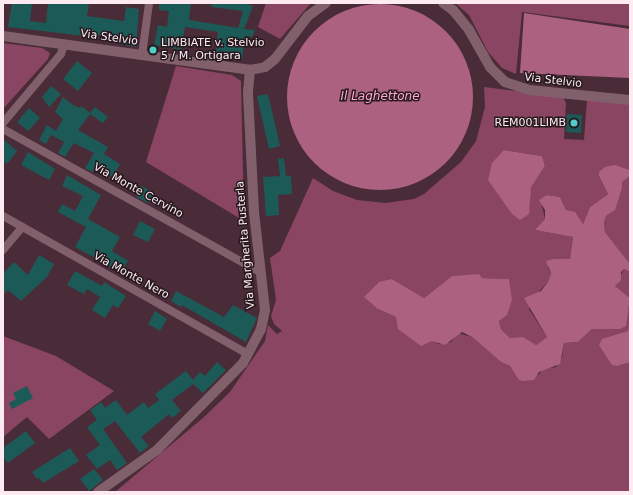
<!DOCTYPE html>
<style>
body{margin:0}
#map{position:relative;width:633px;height:495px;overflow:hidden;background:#492c37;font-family:"DejaVu Sans",sans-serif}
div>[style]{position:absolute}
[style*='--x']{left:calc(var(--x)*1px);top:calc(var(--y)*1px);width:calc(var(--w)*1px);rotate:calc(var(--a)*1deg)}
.green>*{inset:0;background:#894562}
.water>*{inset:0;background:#ac6180}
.round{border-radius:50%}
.building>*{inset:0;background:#1c5a58}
.minor>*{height:8px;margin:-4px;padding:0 4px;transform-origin:4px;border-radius:4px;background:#81606c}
.tertiary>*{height:10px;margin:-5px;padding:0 5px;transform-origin:5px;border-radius:5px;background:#81606c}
.dots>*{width:11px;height:11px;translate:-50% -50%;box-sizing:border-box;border:2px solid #26191e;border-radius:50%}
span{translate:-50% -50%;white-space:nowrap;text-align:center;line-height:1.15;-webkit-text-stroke:3px #26191e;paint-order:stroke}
.street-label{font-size:11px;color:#feeaf1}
.poi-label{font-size:11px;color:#feeaf1}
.left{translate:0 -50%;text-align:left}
.right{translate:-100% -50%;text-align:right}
.water-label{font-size:12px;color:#ffaacb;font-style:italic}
.frame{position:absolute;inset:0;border:4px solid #feeaf1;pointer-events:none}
</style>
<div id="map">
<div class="green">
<i style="clip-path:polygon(266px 3px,311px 3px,280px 39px,258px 27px)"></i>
<i style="clip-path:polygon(455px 3px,630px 3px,630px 26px,522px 12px,516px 74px,502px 68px,488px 52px,469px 15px)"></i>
<i style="clip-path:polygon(3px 43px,42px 48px,50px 53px,48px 59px,3px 109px)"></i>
<i style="clip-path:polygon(176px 66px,232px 75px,241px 81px,244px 221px,146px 162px)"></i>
<i style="clip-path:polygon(evenodd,484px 87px,563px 97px,566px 103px,564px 139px,584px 140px,587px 99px,630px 103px,630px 174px,629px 170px,599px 176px,608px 194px,590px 207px,583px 224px,566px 210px,560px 197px,547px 195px,542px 206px,545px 219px,536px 230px,573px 237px,570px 260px,553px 259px,548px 268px,551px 273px,548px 282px,536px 295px,529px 309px,547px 337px,536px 345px,523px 338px,510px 338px,501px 329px,499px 321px,508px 279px,482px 278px,472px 275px,452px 276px,424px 298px,392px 279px,378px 309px,396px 317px,439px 344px,451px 342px,458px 333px,472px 337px,501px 362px,510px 366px,518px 379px,538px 375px,543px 369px,556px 367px,562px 357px,564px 343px,578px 342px,592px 329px,620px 329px,630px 305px,630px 492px,115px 492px,204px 417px,230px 392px,265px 341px,268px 325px,277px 334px,282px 331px,274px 324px,271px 316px,276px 300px,270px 258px,280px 251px,313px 178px,333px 191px,357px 200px,385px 203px,414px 199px,424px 194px,461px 162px,476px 141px,485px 107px,484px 87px,504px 150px,542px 156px,545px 166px,512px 213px,503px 200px,504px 150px)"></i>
<i style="clip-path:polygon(630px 176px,630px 264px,605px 232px,604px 222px,622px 182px)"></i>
<i style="clip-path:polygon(624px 269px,630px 272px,630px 298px,615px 286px)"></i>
<i style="clip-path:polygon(3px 336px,56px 356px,114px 391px,49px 439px,27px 417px,3px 437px)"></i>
</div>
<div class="water">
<i class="round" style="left:287px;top:4px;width:186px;height:186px"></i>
<i style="clip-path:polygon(524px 13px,630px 29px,630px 78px,520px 73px)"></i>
<i style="clip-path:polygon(504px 150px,542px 156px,545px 166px,531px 187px,529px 214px,520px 220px,512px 214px,488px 180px,492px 163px)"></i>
<i style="clip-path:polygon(615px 165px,629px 170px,630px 176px,622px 182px,622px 188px,615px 210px,607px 215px,604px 222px,605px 232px,630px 264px,630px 272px,624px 269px,621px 272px,621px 280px,615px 286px,630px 298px,626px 326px,620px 329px,592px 329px,578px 342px,564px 343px,560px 364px,539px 372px,534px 380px,522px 381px,518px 379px,510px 366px,501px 362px,472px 337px,462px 332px,445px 345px,432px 341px,421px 346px,398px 329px,396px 317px,378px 309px,364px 297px,379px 282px,392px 279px,424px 298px,452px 276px,479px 274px,482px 278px,509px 279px,512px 300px,507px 315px,499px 321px,501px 329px,510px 338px,523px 337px,536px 345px,547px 337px,524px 298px,541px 291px,548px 282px,551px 273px,546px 261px,553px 259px,570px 259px,573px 237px,535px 230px,545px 219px,545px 210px,539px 200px,547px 195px,560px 197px,566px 210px,575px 212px,583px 224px,590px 207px,608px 194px,599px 176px,599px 172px,605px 167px)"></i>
<i style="clip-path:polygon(630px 324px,630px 362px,617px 366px,612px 365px,599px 345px,602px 339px,628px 331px)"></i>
</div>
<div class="building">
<i style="clip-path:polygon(12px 3px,32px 3px,30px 21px,46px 23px,48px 3px,89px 3px,87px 16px,124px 21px,126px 7px,139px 9px,136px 47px,121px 44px,122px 39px,92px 34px,92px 36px,76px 35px,8px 27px)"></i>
<i style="clip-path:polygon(159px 3px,191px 3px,189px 20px,238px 28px,243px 11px,211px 7px,212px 3px,244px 3px,253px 6px,244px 29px,255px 30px,252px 37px,245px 36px,242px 59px,215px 55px,218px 32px,185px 27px,181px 50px,154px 45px,158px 25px,167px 27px,169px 11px,159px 10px)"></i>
<i style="clip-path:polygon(77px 61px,92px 73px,78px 91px,63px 79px)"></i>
<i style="clip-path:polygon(51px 86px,61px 94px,49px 107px,42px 97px)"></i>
<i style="clip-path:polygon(268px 94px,280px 146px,269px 149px,257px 96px)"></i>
<i style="clip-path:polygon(63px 97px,73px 105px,80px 108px,81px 106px,90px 113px,95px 107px,108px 117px,103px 123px,90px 114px,78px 130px,108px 147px,104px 154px,120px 164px,113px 177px,95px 167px,92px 172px,85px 168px,94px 153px,74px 143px,65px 157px,58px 153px,64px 142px,51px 135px,46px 144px,39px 140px,47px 125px,56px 131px,63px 119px,55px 112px)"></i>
<i style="clip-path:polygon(29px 108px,40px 118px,28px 131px,17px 122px)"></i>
<i style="clip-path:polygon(567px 114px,582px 115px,581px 133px,566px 132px)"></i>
<i style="clip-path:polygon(3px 139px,17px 151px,7px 164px,3px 160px)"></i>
<i style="clip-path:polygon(28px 152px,55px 169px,49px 180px,21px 165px)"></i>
<i style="clip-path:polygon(284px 158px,286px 176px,291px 176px,292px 194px,278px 195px,279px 215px,266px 216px,263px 177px,280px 176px,278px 159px)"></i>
<i style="clip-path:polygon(67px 175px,101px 195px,88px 219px,120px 237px,112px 251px,128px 261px,121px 272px,75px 247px,86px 227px,58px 212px,62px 204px,75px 211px,83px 196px,62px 186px)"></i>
<i style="clip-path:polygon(142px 186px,154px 193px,148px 203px,136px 197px)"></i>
<i style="clip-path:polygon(140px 221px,155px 229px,148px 242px,133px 235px)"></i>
<i style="clip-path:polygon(39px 255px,54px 264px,47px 277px,21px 301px,8px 290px,3px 295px,3px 274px,14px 262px,28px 275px)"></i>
<i style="clip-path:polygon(75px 271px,102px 286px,104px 282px,126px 296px,118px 308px,113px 305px,105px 318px,92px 310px,100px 297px,87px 289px,84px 294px,67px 285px)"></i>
<i style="clip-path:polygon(176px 291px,224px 317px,233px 305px,257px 318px,246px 342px,182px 305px,181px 307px,171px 301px)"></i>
<i style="clip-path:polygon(155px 311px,167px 319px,160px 331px,148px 324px)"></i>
<i style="clip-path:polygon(217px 362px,226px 370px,203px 393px,193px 384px,172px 400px,181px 411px,172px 418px,169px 414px,141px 437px,149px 446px,140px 453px,115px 421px,103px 429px,127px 463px,117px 470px,110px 460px,97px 469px,86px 455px,100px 445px,87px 427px,97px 420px,90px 410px,101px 402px,105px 408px,116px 400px,127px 415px,144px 402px,148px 408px,159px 400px,155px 394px,186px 371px,193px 380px,200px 372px,205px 376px)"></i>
<i style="clip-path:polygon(27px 386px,33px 398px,12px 409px,9px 403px,16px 399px,13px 393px)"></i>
<i style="clip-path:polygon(26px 431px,35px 443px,8px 463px,3px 457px,3px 448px)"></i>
<i style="clip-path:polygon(70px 448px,79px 461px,43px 483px,39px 478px,37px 479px,32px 472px)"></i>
<i style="clip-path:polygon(94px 469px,103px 480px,89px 491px,80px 479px)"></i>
</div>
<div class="minor">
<i style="--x:142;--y:55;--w:52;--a:-82.3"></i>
<i style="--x:3;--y:123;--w:90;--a:-50"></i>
<i style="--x:61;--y:54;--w:10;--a:-73"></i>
<i style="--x:3;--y:129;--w:296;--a:29.1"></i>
<i style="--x:3;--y:216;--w:281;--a:29.4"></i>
<i style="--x:3;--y:250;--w:30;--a:-50"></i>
</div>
<div class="tertiary">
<i style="--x:443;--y:3;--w:12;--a:35"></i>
<i style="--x:453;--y:10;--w:26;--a:51"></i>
<i style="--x:469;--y:30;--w:43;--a:60.4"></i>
<i style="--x:490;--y:67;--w:21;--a:45"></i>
<i style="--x:505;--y:82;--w:25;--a:18"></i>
<i style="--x:529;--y:90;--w:101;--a:5.7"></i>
<i style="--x:3;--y:36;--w:249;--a:7.8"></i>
<i style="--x:250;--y:70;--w:15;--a:-11"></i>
<i style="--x:265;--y:67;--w:13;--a:-39"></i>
<i style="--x:275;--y:59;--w:54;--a:-52.5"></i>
<i style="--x:308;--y:16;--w:22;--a:-36"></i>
<i style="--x:98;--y:492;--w:72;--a:-35.4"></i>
<i style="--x:157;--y:450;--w:122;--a:-45.3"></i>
<i style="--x:243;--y:363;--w:38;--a:-62"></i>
<i style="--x:261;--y:329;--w:19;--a:-78"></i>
<i style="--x:265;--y:310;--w:99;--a:-96.4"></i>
<i style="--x:254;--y:212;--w:120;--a:-92.9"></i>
<i style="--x:248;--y:92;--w:22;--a:-85"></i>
</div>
<div class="dots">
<i style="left:153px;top:50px;background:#53cdc9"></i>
<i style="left:574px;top:123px;background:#53cdc9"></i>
</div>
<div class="street-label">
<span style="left:109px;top:38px;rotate:8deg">Via Stelvio</span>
<span style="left:553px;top:81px;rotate:7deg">Via Stelvio</span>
<span style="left:138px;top:191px;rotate:29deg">Via Monte Cervino</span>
<span style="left:246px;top:245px;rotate:-95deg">Via Margherita Pusterla</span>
<span style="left:131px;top:276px;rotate:29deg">Via Monte Nero</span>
</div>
<div class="poi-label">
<span class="left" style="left:161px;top:50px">LIMBIATE v. Stelvio<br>5 / M. Ortigara</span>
<span class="right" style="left:566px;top:123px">REM001LIMB</span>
</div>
<div class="water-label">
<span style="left:380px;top:97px">Il Laghettone</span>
</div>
<div class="frame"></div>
</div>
